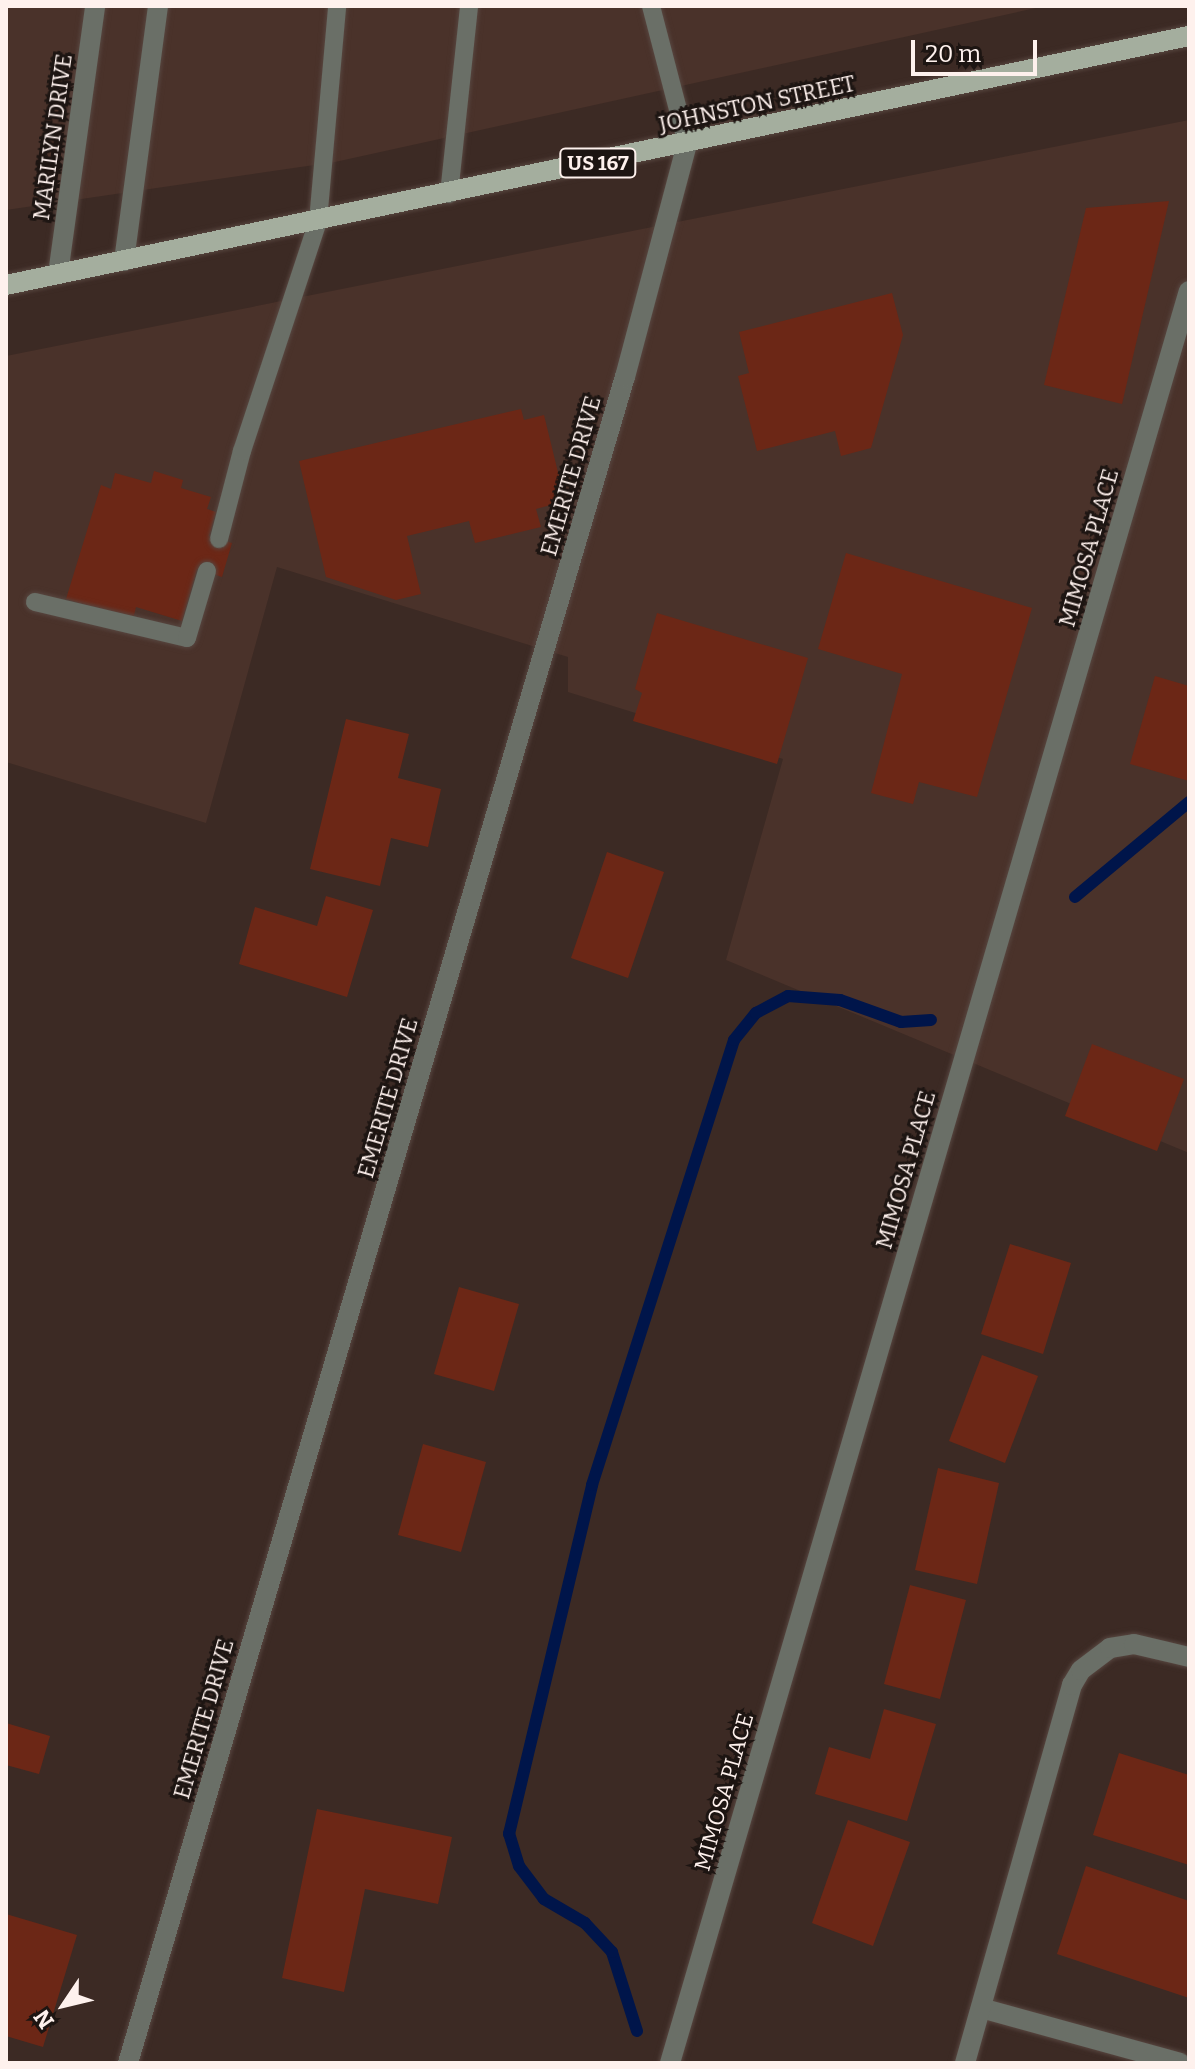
<!DOCTYPE html>
<style>
body{margin:0}
#map{position:relative;width:1195px;height:2069px;overflow:hidden;background:#3c2a24;font-family:Bitter,serif}
div>[style]{position:absolute}
[style*='--x']{left:calc(var(--x)*1px);top:calc(var(--y)*1px);width:calc(var(--w)*1px);rotate:calc(var(--a)*1deg)}
.built>*{inset:0;background:#4a322a}
.stream>*{height:12px;margin:-6px;padding:0 6px;transform-origin:6px;border-radius:6px;background:#00154a}
.building>*{inset:0;background:#6c2716}
.roads{filter:drop-shadow(0 0 2px #574640) drop-shadow(0 0 2px #574640)}
.lane>*{height:18px;margin:-9px;padding:0 9px;transform-origin:9px;border-radius:9px;background:#6a6f67}
.street>*{height:20px;margin:-10px;padding:0 10px;transform-origin:10px;border-radius:10px;background:#6a6f67}
.primary>*{height:20px;margin:-10px;padding:0 10px;transform-origin:10px;border-radius:10px;background:#a4ae9e}
span{translate:-50% -50%;white-space:nowrap;text-align:center;line-height:1.15;-webkit-text-stroke:6px #1d1512;paint-order:stroke}
.shield-label span{padding:2px 6px;background:#1d1512;border:2px solid;border-radius:6px;-webkit-text-stroke-width:0}
.shield-label{font-size:20px;color:#fef1ed;font-weight:700}
.street-label{font-size:22px;color:#fef1ed}
.frame{position:absolute;inset:0;border:8px solid #fef1ed;pointer-events:none}
.north{position:absolute;left:24px;top:1965px;width:80px;height:80px;-webkit-text-stroke:6px #1d1512;paint-order:stroke;rotate:235deg;font-size:22px;font-weight:700;line-height:32px;text-align:center;color:#fef1ed}
.north::after{content:'';display:block;margin:auto;width:28px;height:36px;background:#fef1ed;clip-path:polygon(50% 0,100% 100%,50% 72%,0 100%)}
.scale{position:absolute;left:911px;top:40px;width:126px;height:36px;box-sizing:border-box;border:4px solid #fef1ed;border-top:0;padding-left:10px;font-size:24px;line-height:28px;white-space:nowrap;color:#fef1ed;-webkit-text-stroke:6px #1d1512;paint-order:stroke}
</style>
<div id="map">
<div class="built">
<i style="clip-path:polygon(6px 6px,1045px 6px,335px 162px,6px 210px)"></i>
<i style="clip-path:polygon(1189px 120px,1189px 1153px,726px 960px,783px 759px,568px 692px,568px 657px,277px 567px,206px 823px,6px 762px,6px 356px)"></i>
</div>
<div class="stream">
<i style="--x:1075;--y:897;--w:148;--a:-39.8"></i>
<i style="--x:637;--y:2031;--w:83;--a:-107.6"></i>
<i style="--x:612;--y:1952;--w:40;--a:-133"></i>
<i style="--x:585;--y:1923;--w:48;--a:-149.7"></i>
<i style="--x:544;--y:1899;--w:41;--a:-127.1"></i>
<i style="--x:519;--y:1866;--w:34;--a:-107"></i>
<i style="--x:509;--y:1834;--w:359;--a:-76.6"></i>
<i style="--x:592;--y:1485;--w:467;--a:-72.3"></i>
<i style="--x:734;--y:1040;--w:35;--a:-51"></i>
<i style="--x:756;--y:1013;--w:36;--a:-28"></i>
<i style="--x:788;--y:996;--w:52;--a:4.4"></i>
<i style="--x:840;--y:1000;--w:65;--a:19.8"></i>
<i style="--x:901;--y:1022;--w:30;--a:-4"></i>
</div>
<div class="building">
<i style="clip-path:polygon(1169px 201px,1122px 404px,1044px 385px,1086px 208px)"></i>
<i style="clip-path:polygon(892px 293px,903px 335px,871px 448px,841px 456px,835px 431px,757px 451px,738px 376px,749px 373px,739px 332px)"></i>
<i style="clip-path:polygon(521px 409px,524px 420px,544px 415px,565px 501px,536px 509px,541px 527px,475px 543px,469px 521px,407px 536px,421px 594px,396px 600px,326px 577px,299px 461px)"></i>
<i style="clip-path:polygon(154px 471px,183px 480px,181px 488px,211px 497px,207px 509px,216px 512px,209px 536px,232px 543px,222px 577px,197px 569px,182px 621px,136px 607px,133px 619px,66px 599px,101px 485px,111px 489px,115px 473px,151px 483px)"></i>
<i style="clip-path:polygon(846px 553px,1032px 608px,977px 797px,919px 782px,913px 804px,871px 793px,902px 674px,818px 649px)"></i>
<i style="clip-path:polygon(657px 613px,808px 658px,777px 764px,633px 721px,642px 693px,635px 689px)"></i>
<i style="clip-path:polygon(1155px 676px,1189px 686px,1189px 781px,1130px 764px)"></i>
<i style="clip-path:polygon(346px 719px,409px 734px,398px 778px,441px 789px,428px 847px,391px 838px,380px 886px,310px 869px)"></i>
<i style="clip-path:polygon(607px 852px,664px 872px,628px 978px,571px 958px)"></i>
<i style="clip-path:polygon(326px 896px,373px 910px,347px 997px,239px 964px,255px 907px,317px 926px)"></i>
<i style="clip-path:polygon(1092px 1044px,1184px 1079px,1157px 1151px,1065px 1116px)"></i>
<i style="clip-path:polygon(1010px 1244px,1071px 1263px,1043px 1354px,981px 1334px)"></i>
<i style="clip-path:polygon(459px 1287px,519px 1304px,494px 1391px,434px 1374px)"></i>
<i style="clip-path:polygon(982px 1355px,1038px 1376px,1005px 1463px,949px 1441px)"></i>
<i style="clip-path:polygon(423px 1444px,486px 1462px,461px 1552px,398px 1535px)"></i>
<i style="clip-path:polygon(938px 1468px,999px 1483px,977px 1584px,915px 1570px)"></i>
<i style="clip-path:polygon(910px 1585px,966px 1600px,940px 1699px,884px 1684px)"></i>
<i style="clip-path:polygon(884px 1709px,936px 1724px,907px 1821px,815px 1794px,829px 1747px,870px 1759px)"></i>
<i style="clip-path:polygon(6px 1723px,50px 1736px,39px 1774px,6px 1765px)"></i>
<i style="clip-path:polygon(1119px 1753px,1189px 1775px,1189px 1865px,1093px 1835px)"></i>
<i style="clip-path:polygon(317px 1809px,452px 1837px,438px 1904px,365px 1889px,344px 1992px,282px 1978px)"></i>
<i style="clip-path:polygon(848px 1820px,910px 1842px,873px 1946px,812px 1923px)"></i>
<i style="clip-path:polygon(1086px 1866px,1189px 1901px,1189px 1998px,1057px 1954px)"></i>
<i style="clip-path:polygon(6px 1914px,77px 1935px,43px 2047px,6px 2036px)"></i>
</div>
<div class="roads">
<div class="lane">
<i style="--x:651;--y:6;--w:143;--a:75.4"></i>
<i style="--x:449;--y:194;--w:189;--a:-83.9"></i>
<i style="--x:219;--y:539;--w:91;--a:-75.4"></i>
<i style="--x:242;--y:451;--w:242;--a:-71.7"></i>
<i style="--x:318;--y:221;--w:216;--a:-84.9"></i>
<i style="--x:35;--y:602;--w:156;--a:13.3"></i>
<i style="--x:187;--y:638;--w:70;--a:-73.4"></i>
</div>
<div class="street">
<i style="--x:124;--y:261;--w:257;--a:-82.4"></i>
<i style="--x:58;--y:274;--w:271;--a:-82.1"></i>
<i style="--x:981;--y:2008;--w:206;--a:15.4"></i>
<i style="--x:128;--y:2063;--w:1758;--a:-73.58"></i>
<i style="--x:625;--y:377;--w:241;--a:-75.1"></i>
<i style="--x:670;--y:2063;--w:1846;--a:-73.68"></i>
<i style="--x:965;--y:2063;--w:393;--a:-74.2"></i>
<i style="--x:1072;--y:1685;--w:17;--a:-59"></i>
<i style="--x:1081;--y:1670;--w:36;--a:-37"></i>
<i style="--x:1110;--y:1648;--w:24;--a:-9"></i>
<i style="--x:1134;--y:1644;--w:57;--a:13.3"></i>
</div>
<div class="primary">
<i style="--x:6;--y:285;--w:1209;--a:-11.89"></i>
</div>
</div>
<div class="shield-label">
<span style="left:598px;top:163px">US 167</span>
</div>
<div class="street-label">
<span style="left:757px;top:104px;rotate:-12deg">JOHNSTON STREET</span>
<span style="left:53px;top:137px;rotate:-82deg">MARILYN DRIVE</span>
<span style="left:571px;top:476px;rotate:-74deg">EMERITE DRIVE</span>
<span style="left:1089px;top:548px;rotate:-74deg">MIMOSA PLACE</span>
<span style="left:388px;top:1098px;rotate:-74deg">EMERITE DRIVE</span>
<span style="left:906px;top:1170px;rotate:-74deg">MIMOSA PLACE</span>
<span style="left:204px;top:1719px;rotate:-74deg">EMERITE DRIVE</span>
<span style="left:724px;top:1792px;rotate:-74deg">MIMOSA PLACE</span>
</div>
<div class="frame"></div>
<div class="north">N</div>
<div class="scale">20 m</div>
</div>
